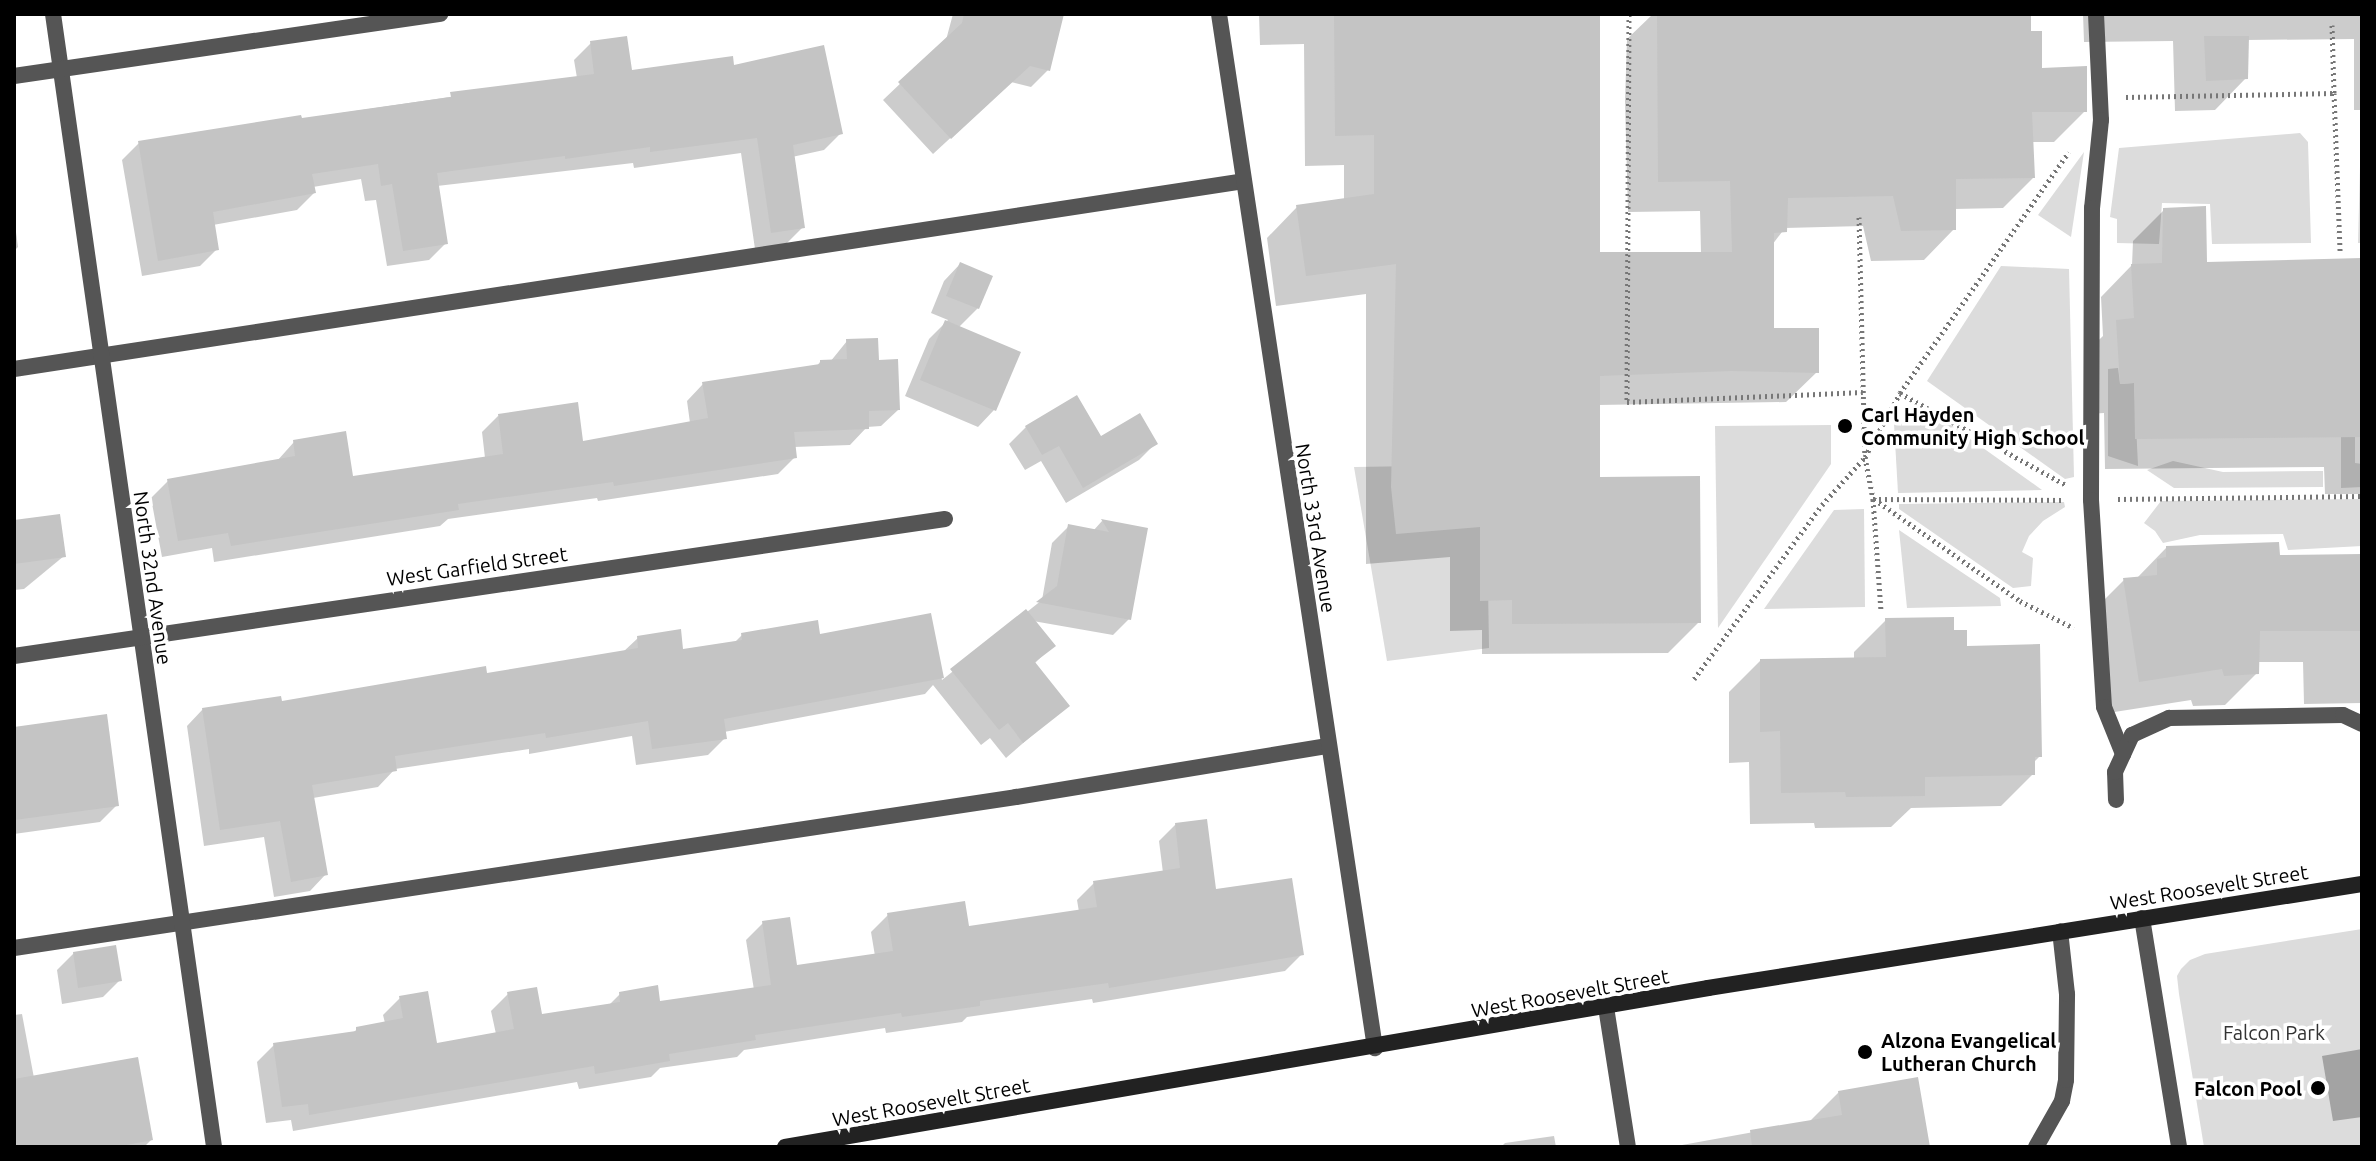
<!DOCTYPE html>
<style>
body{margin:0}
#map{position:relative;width:2376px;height:1161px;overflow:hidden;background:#fff;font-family:Ubuntu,sans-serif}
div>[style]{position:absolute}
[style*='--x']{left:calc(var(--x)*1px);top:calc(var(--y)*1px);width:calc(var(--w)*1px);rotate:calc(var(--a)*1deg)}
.green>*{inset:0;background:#dcdcdc}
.water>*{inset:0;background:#a3a3a3}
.shadow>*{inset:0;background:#0003}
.building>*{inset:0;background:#c4c4c4}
.path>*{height:5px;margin-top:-2.5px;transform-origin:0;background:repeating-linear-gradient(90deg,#777 0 2px,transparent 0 6px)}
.lane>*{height:16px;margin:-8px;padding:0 8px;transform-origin:8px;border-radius:8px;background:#555}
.street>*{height:16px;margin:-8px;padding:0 8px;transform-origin:8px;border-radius:8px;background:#555}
.secondary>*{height:16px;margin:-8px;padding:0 8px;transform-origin:8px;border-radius:8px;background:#222}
.dots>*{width:22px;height:22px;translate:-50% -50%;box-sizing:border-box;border:4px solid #fff;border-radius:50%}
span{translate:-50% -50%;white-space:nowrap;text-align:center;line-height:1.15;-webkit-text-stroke:7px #fff;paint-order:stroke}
.poi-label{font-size:20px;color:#000;font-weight:700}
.left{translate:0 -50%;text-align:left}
.right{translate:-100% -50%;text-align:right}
.street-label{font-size:20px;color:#000}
.park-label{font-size:20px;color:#333}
.frame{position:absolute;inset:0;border:16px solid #000;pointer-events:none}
</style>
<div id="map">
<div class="green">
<i style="clip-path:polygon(2361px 128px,2362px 243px,2358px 243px)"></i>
<i style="clip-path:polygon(2300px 133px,2308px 142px,2311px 243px,2212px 244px,2210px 204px,2162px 203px,2159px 244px,2117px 243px,2117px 219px,2110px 217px,2119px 148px)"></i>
<i style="clip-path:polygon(2084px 152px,2071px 237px,2038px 215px)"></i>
<i style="clip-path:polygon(2001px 266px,2069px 269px,2074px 477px,2065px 479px,1927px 381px)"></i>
<i style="clip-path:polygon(2118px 368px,2120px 384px,2134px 383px,2138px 466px,2108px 456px,2108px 369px)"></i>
<i style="clip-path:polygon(1948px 423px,2042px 490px,1898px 493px,1894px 424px)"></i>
<i style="clip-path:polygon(1831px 425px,1831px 464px,1718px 628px,1715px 426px)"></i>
<i style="clip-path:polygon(2341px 437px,2355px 437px,2355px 463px,2362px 464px,2362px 487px,2341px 488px)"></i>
<i style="clip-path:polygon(2173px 461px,2223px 472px,2323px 471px,2323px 487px,2174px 488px,2147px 470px)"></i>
<i style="clip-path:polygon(1486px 465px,1489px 648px,1387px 661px,1354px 467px)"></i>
<i style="clip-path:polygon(2362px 499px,2362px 546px,2288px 550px,2283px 534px,2200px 535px,2163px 543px,2155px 531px,2144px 523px,2161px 501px)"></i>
<i style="clip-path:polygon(2064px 502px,2065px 507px,2043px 521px,2029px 536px,2022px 552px,2033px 558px,2031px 586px,2013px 588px,1899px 509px,1899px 504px)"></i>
<i style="clip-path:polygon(1864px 509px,1865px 607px,1764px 609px,1834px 510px)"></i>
<i style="clip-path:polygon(1899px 530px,2000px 598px,2001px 606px,1907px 608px)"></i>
<i style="clip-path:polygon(2362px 929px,2362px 1147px,2204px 1147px,2179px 994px,2177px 976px,2181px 969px,2190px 960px,2205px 954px)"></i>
</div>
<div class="water">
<i style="clip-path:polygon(2362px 1049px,2362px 1117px,2333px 1121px,2322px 1056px)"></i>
</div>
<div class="shadow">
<i style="clip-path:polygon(953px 14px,1062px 14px,1048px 70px,1031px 87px,1011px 82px,933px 154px,883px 100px,946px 40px)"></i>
<i style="clip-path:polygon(1259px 14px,1598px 14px,1598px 254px,1701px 254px,1700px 211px,1628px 212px,1625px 101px,1627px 39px,1653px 14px,2029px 14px,2029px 34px,2040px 70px,2085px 111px,2054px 142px,2032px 142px,2033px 178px,2003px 208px,1954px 209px,1954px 229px,1924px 260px,1871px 261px,1863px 226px,1785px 228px,1772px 245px,1772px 330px,1817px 372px,1786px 402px,1598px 405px,1598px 479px,1699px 622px,1668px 653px,1482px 654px,1482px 630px,1450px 631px,1450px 557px,1366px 564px,1366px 294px,1276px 306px,1267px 238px,1297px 207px,1344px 201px,1344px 165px,1305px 166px,1304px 44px,1260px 45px)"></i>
<i style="clip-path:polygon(2083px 14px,2362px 14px,2362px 110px,2354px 110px,2354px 39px,2246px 40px,2246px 78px,2215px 110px,2175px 111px,2173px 41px,2084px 42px)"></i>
<i style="clip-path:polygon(591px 43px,630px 72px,732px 67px,841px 133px,824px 150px,792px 157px,802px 228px,786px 244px,755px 249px,741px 153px,634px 168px,633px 163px,437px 186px,446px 243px,429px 260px,387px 266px,376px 200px,365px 201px,361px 179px,313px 187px,314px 193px,297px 210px,213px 225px,217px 249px,200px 266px,142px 276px,122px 160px,139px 143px,577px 78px,574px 60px)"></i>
<i style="clip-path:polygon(2164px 210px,2205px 264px,2362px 260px,2362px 494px,2325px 494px,2324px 467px,2105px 469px,2104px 413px,2089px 414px,2085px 353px,2103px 336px,2101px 297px,2132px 265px,2133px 241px)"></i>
<i style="clip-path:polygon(14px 217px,18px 247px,14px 251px)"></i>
<i style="clip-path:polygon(960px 264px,978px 308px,958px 328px,994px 410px,978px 427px,905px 396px,929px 339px,948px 320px,931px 313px,944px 281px)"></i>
<i style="clip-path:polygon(847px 341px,877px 362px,898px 410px,881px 426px,867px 427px,850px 445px,794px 447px,795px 457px,778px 474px,598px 501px,597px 498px,448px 519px,440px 526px,214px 562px,212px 548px,162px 557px,151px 498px,168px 481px,277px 461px,294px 442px,351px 478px,485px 458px,482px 432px,498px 416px,581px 443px,690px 423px,687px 401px,703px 384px,816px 367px,820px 362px,830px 362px)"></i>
<i style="clip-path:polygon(1026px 427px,1100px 439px,1155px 444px,1139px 460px,1066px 503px,1041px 461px,1025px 470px,1009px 444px)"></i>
<i style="clip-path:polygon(1102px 521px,1146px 529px,1129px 619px,1113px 635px,1033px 621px,1053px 645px,1034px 664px,1067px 705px,1006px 758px,990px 738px,981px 745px,933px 685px,925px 694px,724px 732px,725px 738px,708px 755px,636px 765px,632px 736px,529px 754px,529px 749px,395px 769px,378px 787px,313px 798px,326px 874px,310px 891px,274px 897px,264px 837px,204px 846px,187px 726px,203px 709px,280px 703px,486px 676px,623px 652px,638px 638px,682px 651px,734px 643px,742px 635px,818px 636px,930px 615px,942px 680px,1042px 600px,1052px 543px,1069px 526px,1093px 531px)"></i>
<i style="clip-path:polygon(14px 522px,64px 556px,24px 589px,14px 590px)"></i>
<i style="clip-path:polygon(2167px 547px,2278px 557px,2362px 556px,2362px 703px,2304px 704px,2303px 662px,2258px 662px,2257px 673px,2225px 705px,2193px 706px,2191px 700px,2108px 713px,2092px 612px,2124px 580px,2136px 579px)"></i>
<i style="clip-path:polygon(1886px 620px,1952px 632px,2040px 756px,2033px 763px,2033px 774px,2001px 806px,1911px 808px,1891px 827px,1815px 828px,1814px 823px,1750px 824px,1749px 762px,1729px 763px,1729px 692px,1760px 661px,1854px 659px,1854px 652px)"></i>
<i style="clip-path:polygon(14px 729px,117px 805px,100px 822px,14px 834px)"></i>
<i style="clip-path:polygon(1176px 824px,1214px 892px,1302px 954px,1285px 971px,1093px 1003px,1092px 999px,967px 1017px,962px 1022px,886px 1033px,885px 1028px,744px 1050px,737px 1057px,660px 1068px,651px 1077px,579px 1089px,577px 1082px,293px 1131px,291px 1120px,266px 1123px,257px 1062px,274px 1045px,352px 1034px,357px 1029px,385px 1023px,383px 1015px,400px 998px,436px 1045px,496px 1034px,491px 1011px,508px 994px,540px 1016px,608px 1006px,620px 994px,658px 1003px,754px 990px,746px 940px,763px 923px,796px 967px,875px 956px,871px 932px,888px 915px,967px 928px,1079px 912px,1077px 900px,1094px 883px,1163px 873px,1159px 841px)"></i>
<i style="clip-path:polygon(74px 953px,120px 980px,103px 997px,62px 1004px,57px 970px)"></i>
<i style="clip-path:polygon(22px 1014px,34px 1078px,151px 1140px,144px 1147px,14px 1147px,14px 1015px)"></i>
<i style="clip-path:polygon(1839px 1092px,1928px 1147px,1671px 1147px,1809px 1122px)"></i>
<i style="clip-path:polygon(1554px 1136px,1556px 1147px,1501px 1147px,1505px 1143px)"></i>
</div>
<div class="building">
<i style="clip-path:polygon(964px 14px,1064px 14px,1050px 71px,1030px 66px,951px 139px,898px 82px,962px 23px)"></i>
<i style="clip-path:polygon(1334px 14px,1600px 14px,1600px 252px,1732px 252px,1730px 181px,1658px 182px,1657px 14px,2031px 14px,2031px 31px,2042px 31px,2042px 68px,2087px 66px,2087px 112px,2032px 112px,2035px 178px,1956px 179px,1956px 230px,1901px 231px,1893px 196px,1788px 198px,1787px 232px,1774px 233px,1774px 328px,1819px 328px,1819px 373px,1731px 371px,1600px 376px,1600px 477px,1700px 476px,1701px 623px,1512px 624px,1512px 600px,1480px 601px,1480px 527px,1396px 534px,1391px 487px,1396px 264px,1306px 276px,1296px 205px,1374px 194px,1374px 135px,1335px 136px)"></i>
<i style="clip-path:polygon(627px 36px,632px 70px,733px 56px,734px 65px,824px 45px,843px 134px,793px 145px,805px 228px,771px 233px,757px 138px,650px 152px,650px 147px,565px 159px,565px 156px,437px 173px,448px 244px,403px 251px,392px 184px,381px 186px,378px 164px,312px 174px,316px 193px,213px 212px,219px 250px,158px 261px,138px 141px,301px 115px,302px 118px,451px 97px,450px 92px,594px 74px,590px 41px)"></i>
<i style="clip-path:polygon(2204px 36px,2249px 36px,2248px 79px,2206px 81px)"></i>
<i style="clip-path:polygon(2206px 206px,2207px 262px,2362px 258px,2362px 437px,2135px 439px,2134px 383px,2120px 384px,2116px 320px,2134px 318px,2131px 264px,2162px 263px,2163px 208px)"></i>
<i style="clip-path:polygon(960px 262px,993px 276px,979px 309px,946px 296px)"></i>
<i style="clip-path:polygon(945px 320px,1021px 352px,996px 411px,920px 380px)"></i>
<i style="clip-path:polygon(878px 338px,879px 360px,898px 359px,900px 410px,869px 411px,869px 429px,794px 432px,797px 458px,614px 486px,613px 482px,458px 504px,459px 510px,231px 546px,228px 533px,178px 541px,167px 479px,295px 456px,293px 440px,346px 431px,353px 476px,503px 454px,498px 414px,578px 402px,583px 441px,708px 418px,702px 382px,820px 364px,820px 360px,847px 359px,846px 339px)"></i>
<i style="clip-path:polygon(1077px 395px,1101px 436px,1140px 413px,1158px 444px,1083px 488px,1059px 446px,1042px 455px,1025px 426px)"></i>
<i style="clip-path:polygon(60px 514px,66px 557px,14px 564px,14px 520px)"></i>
<i style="clip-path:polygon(1101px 519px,1148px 528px,1131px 620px,1036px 602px,1057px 586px,1068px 524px,1109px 532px)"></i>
<i style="clip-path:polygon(2279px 542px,2280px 555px,2362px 554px,2362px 631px,2260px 631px,2259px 674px,2224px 676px,2222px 669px,2139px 682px,2123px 578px,2157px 575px,2157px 559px,2166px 557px,2166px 546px)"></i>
<i style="clip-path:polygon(1026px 609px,1056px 646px,1035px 662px,1070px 706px,1023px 743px,1008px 723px,999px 730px,950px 669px)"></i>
<i style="clip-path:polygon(931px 613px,944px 678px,724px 719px,727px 739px,652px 749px,648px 721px,546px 738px,545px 733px,395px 756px,397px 771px,312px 785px,328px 875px,291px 882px,280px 821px,220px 830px,202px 708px,281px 696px,282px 701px,486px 666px,487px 673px,638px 648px,637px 636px,681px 629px,683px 649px,742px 640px,741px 633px,818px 620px,820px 634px)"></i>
<i style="clip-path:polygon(1954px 617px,1954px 630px,1967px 630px,1967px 646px,2040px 644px,2042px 757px,2035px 757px,2035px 775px,1925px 777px,1925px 796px,1846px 797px,1845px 792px,1781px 793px,1780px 731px,1760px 732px,1760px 659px,1886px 657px,1885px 618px)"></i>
<i style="clip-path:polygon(107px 714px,119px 806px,14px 820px,14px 727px)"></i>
<i style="clip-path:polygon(1207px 819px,1216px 889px,1292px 878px,1304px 955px,1109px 988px,1108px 983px,980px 1001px,980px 1006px,902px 1017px,901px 1013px,755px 1035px,756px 1040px,669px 1054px,670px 1061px,595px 1074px,594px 1066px,309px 1115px,308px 1104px,282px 1107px,273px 1043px,356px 1031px,356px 1027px,403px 1018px,399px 996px,428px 991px,437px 1043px,514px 1029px,507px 992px,537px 987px,542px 1014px,620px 1002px,619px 992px,658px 985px,660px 1001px,771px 985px,762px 921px,790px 917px,797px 965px,893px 951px,887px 913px,965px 901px,969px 926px,1097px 907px,1093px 881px,1180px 868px,1175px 823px)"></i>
<i style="clip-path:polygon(116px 945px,122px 981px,78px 988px,73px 952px)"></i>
<i style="clip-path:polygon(138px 1057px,153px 1140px,116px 1147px,14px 1147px,14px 1079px)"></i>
<i style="clip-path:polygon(1918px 1077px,1930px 1147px,1752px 1147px,1750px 1130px,1842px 1115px,1838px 1091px)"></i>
</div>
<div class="path">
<i style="--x:1629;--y:14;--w:388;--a:90.3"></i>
<i style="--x:1627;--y:402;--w:236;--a:-2.4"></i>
<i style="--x:2332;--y:25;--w:68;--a:88.3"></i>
<i style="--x:2126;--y:97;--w:208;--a:-1.1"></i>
<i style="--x:2334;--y:93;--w:159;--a:87.8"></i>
<i style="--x:1859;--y:217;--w:239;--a:88.6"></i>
<i style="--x:1900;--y:393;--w:190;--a:29"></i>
<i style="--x:1865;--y:457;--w:73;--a:-61.3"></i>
<i style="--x:1900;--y:393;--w:294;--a:-55"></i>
<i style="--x:1873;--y:499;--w:191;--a:0.3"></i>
<i style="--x:1874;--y:499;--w:178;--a:34.9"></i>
<i style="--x:2020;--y:601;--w:60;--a:26.6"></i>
<i style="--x:2118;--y:499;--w:244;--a:-0.7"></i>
<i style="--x:1694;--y:679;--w:216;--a:-53.7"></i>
<i style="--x:1822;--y:505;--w:64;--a:-48.1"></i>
<i style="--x:1865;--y:457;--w:43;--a:79.2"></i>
<i style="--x:1873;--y:499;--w:112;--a:85.9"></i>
</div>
<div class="lane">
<i style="--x:2096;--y:14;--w:106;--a:87.3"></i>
<i style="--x:2101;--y:120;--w:88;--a:95.8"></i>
<i style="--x:2092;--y:208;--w:292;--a:90.2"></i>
<i style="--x:2091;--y:500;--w:207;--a:86.4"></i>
<i style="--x:2104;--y:707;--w:51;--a:68"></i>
<i style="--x:14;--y:369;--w:1244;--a:-8.69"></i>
<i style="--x:2116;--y:800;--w:28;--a:-92"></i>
<i style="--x:2115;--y:772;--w:41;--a:-65.3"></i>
<i style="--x:2132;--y:735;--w:41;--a:-24.7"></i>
<i style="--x:2169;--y:718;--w:174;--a:-1"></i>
<i style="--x:2343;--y:715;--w:21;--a:25"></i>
<i style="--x:14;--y:948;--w:1013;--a:-8.57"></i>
<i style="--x:1016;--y:797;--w:316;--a:-9.3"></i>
<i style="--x:1606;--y:1007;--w:142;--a:81.1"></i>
<i style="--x:2036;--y:1147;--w:53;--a:-60.5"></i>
<i style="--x:2062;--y:1101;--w:21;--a:-79"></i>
<i style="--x:2066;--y:1080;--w:86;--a:-89.3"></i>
<i style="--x:2067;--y:994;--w:63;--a:-96.3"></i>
</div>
<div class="street">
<i style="--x:53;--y:14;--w:1144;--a:81.91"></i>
<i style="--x:1219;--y:14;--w:1046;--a:81.42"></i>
<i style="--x:14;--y:76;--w:431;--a:-8.3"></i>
<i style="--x:14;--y:656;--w:941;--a:-8.37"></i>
<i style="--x:2142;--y:918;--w:232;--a:80.8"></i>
</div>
<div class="secondary">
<i style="--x:785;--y:1147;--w:937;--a:-9.77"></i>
<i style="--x:1708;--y:988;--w:662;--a:-9.04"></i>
</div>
<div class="dots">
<i style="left:1845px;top:426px;background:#000"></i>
<i style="left:1865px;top:1052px;background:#000"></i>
<i style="left:2318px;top:1088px;background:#000"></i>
</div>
<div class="poi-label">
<span class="left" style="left:1861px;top:426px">Carl Hayden<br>Community High School</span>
<span class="left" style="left:1881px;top:1052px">Alzona Evangelical<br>Lutheran Church</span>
<span class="right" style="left:2302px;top:1088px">Falcon Pool</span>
</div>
<div class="street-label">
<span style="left:1316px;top:528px;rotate:81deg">North 33rd Avenue</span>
<span style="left:477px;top:566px;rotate:-8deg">West Garfield Street</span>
<span style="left:153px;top:578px;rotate:82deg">North 32nd Avenue</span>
<span style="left:2209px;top:887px;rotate:-9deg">West Roosevelt Street</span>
<span style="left:1570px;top:993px;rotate:-10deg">West Roosevelt Street</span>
<span style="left:931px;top:1102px;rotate:-10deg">West Roosevelt Street</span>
</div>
<div class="park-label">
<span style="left:2274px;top:1032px">Falcon Park</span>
</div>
<div class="frame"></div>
</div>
